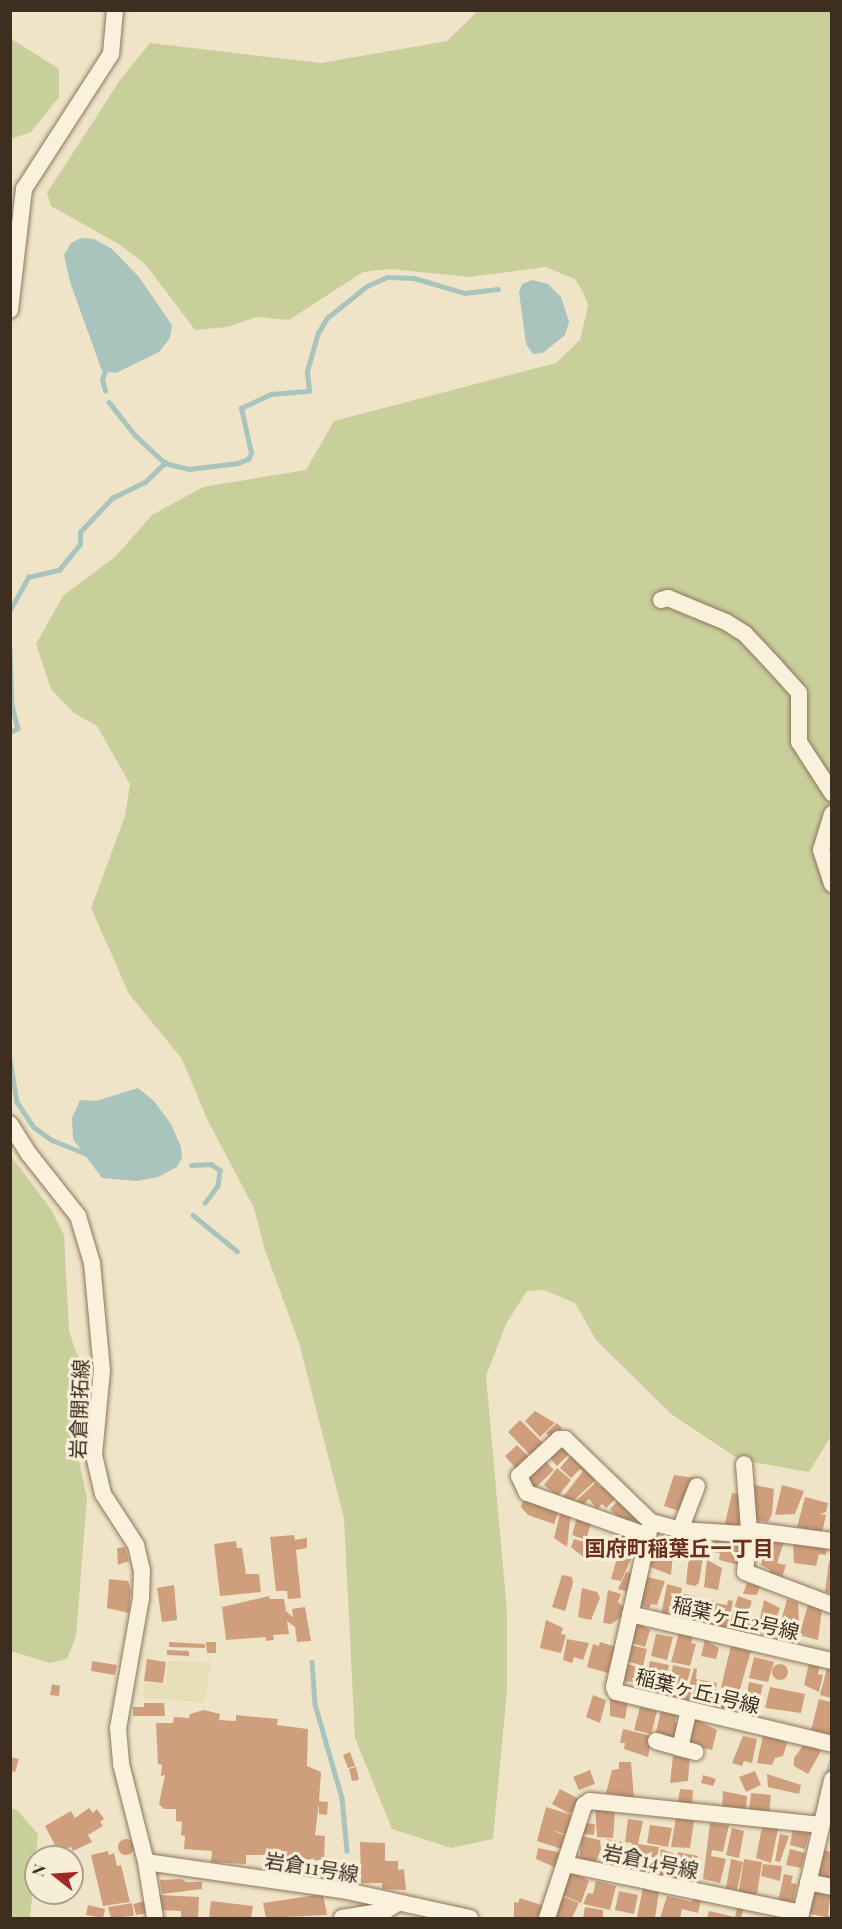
<!DOCTYPE html>
<meta charset="utf-8">
<style>
body{margin:0}
#map{position:relative;width:842px;height:1929px;overflow:hidden;background:#f0e4c8;font-family:"Playfair Display","Noto Sans JP",serif}
div>[style]{position:absolute}
[style*='--x']{left:calc(var(--x)*1px);top:calc(var(--y)*1px);width:calc(var(--w)*1px);rotate:calc(var(--a)*1deg)}
.farmland>*{inset:0;background:#e6deb5}
.green>*{inset:0;background:#c9cf9b}
.water>*{inset:0;background:#a9c4bc}
.stream>*{height:4.5px;margin:-2.25px;padding:0 2.25px;transform-origin:2.25px;border-radius:2.25px;background:#a9c4bc}
.building>*{inset:0;background:#cf9f7d}
.round{border-radius:50%}
.roads{filter:drop-shadow(0 0 2px #8d765c) drop-shadow(0 0 2px #8d765c)}
.minor>*{height:16px;margin:-8px;padding:0 8px;transform-origin:8px;border-radius:8px;background:#faf1dc}
span{translate:-50% -50%;white-space:nowrap;text-align:center;line-height:1.15;-webkit-text-stroke:6px #f7eed8;paint-order:stroke}
.street-label{font-size:20px;color:#3d2e20}
.neighbourhood-label{font-size:21px;color:#6b2e1e;font-weight:700}
.frame{position:absolute;inset:0;border:12px solid #3d2e20;pointer-events:none}
.north{position:absolute;left:24px;top:1845px;width:60px;height:60px;box-sizing:border-box;background:#f7eed8;border:2px solid #ada18e;border-radius:50%;rotate:287deg;font-size:16px;font-weight:700;line-height:24px;text-align:center;color:#3d2e20}
.north::after{content:'';display:block;margin:auto;width:21px;height:27px;background:#9e2a2b;clip-path:polygon(50% 0,100% 100%,50% 72%,0 100%)}
</style>
<div id="map">
<div class="farmland">
<i style="clip-path:polygon(168px 1661px,211px 1663px,204px 1703px,144px 1697px,145px 1683px,166px 1684px)"></i>
</div>
<div class="green">
<i style="clip-path:polygon(478px 11px,831px 11px,831px 1436px,809px 1472px,740px 1460px,671px 1414px,596px 1340px,575px 1303px,544px 1290px,527px 1291px,506px 1324px,486px 1376px,507px 1611px,507px 1691px,493px 1839px,451px 1848px,392px 1829px,355px 1738px,344px 1518px,299px 1343px,265px 1250px,254px 1208px,207px 1119px,182px 1059px,129px 994px,91px 908px,125px 816px,130px 784px,97px 726px,74px 713px,51px 689px,36px 644px,63px 596px,115px 557px,152px 515px,203px 487px,306px 470px,334px 421px,556px 363px,580px 340px,588px 306px,584px 294px,575px 279px,545px 267px,470px 277px,390px 269px,363px 272px,289px 320px,257px 317px,227px 327px,195px 330px,146px 265px,122px 246px,51px 206px,47px 193px,120px 80px,150px 43px,321px 63px,447px 41px)"></i>
<i style="clip-path:polygon(10px 38px,59px 69px,59px 97px,31px 132px,11px 139px)"></i>
<i style="clip-path:polygon(11px 1156px,51px 1209px,64px 1235px,69px 1330px,75px 1350px,85px 1368px,75px 1443px,87px 1498px,76px 1636px,67px 1659px,50px 1663px,11px 1651px)"></i>
<i style="clip-path:polygon(11px 1808px,17px 1810px,38px 1834px,30px 1918px,11px 1918px)"></i>
</div>
<div class="water">
<i style="clip-path:polygon(81px 238px,94px 239px,112px 249px,139px 277px,172px 325px,170px 338px,159px 352px,116px 373px,102px 371px,70px 282px,64px 255px,71px 243px)"></i>
<i style="clip-path:polygon(532px 280px,548px 284px,561px 297px,569px 322px,565px 335px,543px 353px,533px 354px,526px 344px,519px 292px,522px 284px)"></i>
<i style="clip-path:polygon(138px 1088px,154px 1101px,171px 1124px,181px 1147px,182px 1158px,177px 1167px,158px 1177px,137px 1181px,102px 1178px,73px 1139px,72px 1118px,80px 1100px,96px 1101px)"></i>
</div>
<div class="stream">
<i style="--x:105;--y:391;--w:12;--a:-104"></i>
<i style="--x:102;--y:379;--w:12;--a:-70"></i>
<i style="--x:109;--y:402;--w:42;--a:51.8"></i>
<i style="--x:135;--y:435;--w:41;--a:43"></i>
<i style="--x:165;--y:463;--w:25;--a:14"></i>
<i style="--x:189;--y:469;--w:49;--a:-7"></i>
<i style="--x:238;--y:463;--w:11;--a:-22"></i>
<i style="--x:248;--y:459;--w:7;--a:-63"></i>
<i style="--x:251;--y:453;--w:46;--a:-102.5"></i>
<i style="--x:241;--y:408;--w:33;--a:-25"></i>
<i style="--x:271;--y:394;--w:38;--a:-5"></i>
<i style="--x:309;--y:391;--w:20;--a:-96"></i>
<i style="--x:307;--y:371;--w:40;--a:-74"></i>
<i style="--x:318;--y:333;--w:17;--a:-59"></i>
<i style="--x:327;--y:318;--w:51;--a:-38.7"></i>
<i style="--x:367;--y:286;--w:22;--a:-24"></i>
<i style="--x:387;--y:277;--w:27;--a:2"></i>
<i style="--x:414;--y:278;--w:53;--a:16.4"></i>
<i style="--x:465;--y:293;--w:33;--a:-7"></i>
<i style="--x:10;--y:610;--w:38;--a:-61"></i>
<i style="--x:28;--y:577;--w:32;--a:-13"></i>
<i style="--x:59;--y:570;--w:33;--a:-51"></i>
<i style="--x:80;--y:544;--w:12;--a:-90"></i>
<i style="--x:80;--y:532;--w:47;--a:-46.7"></i>
<i style="--x:112;--y:498;--w:37;--a:-26"></i>
<i style="--x:145;--y:482;--w:28;--a:-44"></i>
<i style="--x:10;--y:650;--w:56;--a:88"></i>
<i style="--x:12;--y:706;--w:23;--a:75"></i>
<i style="--x:18;--y:728;--w:9;--a:148"></i>
<i style="--x:10;--y:1060;--w:43;--a:80.5"></i>
<i style="--x:17;--y:1102;--w:30;--a:56"></i>
<i style="--x:34;--y:1127;--w:22;--a:36"></i>
<i style="--x:52;--y:1140;--w:37;--a:22"></i>
<i style="--x:191;--y:1165;--w:20;--a:-3"></i>
<i style="--x:211;--y:1164;--w:11;--a:34"></i>
<i style="--x:220;--y:1170;--w:16;--a:97"></i>
<i style="--x:218;--y:1186;--w:21;--a:127"></i>
<i style="--x:193;--y:1215;--w:57;--a:39.3"></i>
<i style="--x:312;--y:1662;--w:42;--a:85.9"></i>
<i style="--x:315;--y:1704;--w:98;--a:74"></i>
<i style="--x:342;--y:1798;--w:53;--a:84.6"></i>
<i style="--x:826;--y:1779;--w:24;--a:-75"></i>
</div>
<div class="building">
<i style="clip-path:polygon(535px 1411px,555px 1423px,540px 1437px,525px 1421px)"></i>
<i style="clip-path:polygon(520px 1420px,543px 1443px,530px 1455px,508px 1432px)"></i>
<i style="clip-path:polygon(557px 1423px,562px 1428px,551px 1438px,546px 1433px)"></i>
<i style="clip-path:polygon(517px 1445px,530px 1458px,518px 1471px,505px 1456px)"></i>
<i style="clip-path:polygon(562px 1446px,570px 1453px,557px 1466px,550px 1458px)"></i>
<i style="clip-path:polygon(571px 1455px,599px 1477px,571px 1503px,563px 1497px,583px 1471px,580px 1469px,571px 1478px,560px 1468px)"></i>
<i style="clip-path:polygon(545px 1461px,554px 1470px,535px 1488px,526px 1478px)"></i>
<i style="clip-path:polygon(557px 1468px,571px 1480px,558px 1496px,544px 1485px)"></i>
<i style="clip-path:polygon(674px 1475px,696px 1478px,679px 1511px,664px 1506px)"></i>
<i style="clip-path:polygon(596px 1482px,600px 1487px,603px 1484px,617px 1497px,606px 1508px,602px 1504px,597px 1509px,589px 1499px,582px 1506px,576px 1501px)"></i>
<i style="clip-path:polygon(750px 1484px,774px 1489px,772px 1514px,768px 1522px,750px 1519px)"></i>
<i style="clip-path:polygon(782px 1485px,804px 1491px,795px 1514px,775px 1515px)"></i>
<i style="clip-path:polygon(732px 1493px,743px 1495px,743px 1531px,724px 1528px)"></i>
<i style="clip-path:polygon(805px 1497px,828px 1503px,826px 1512px,820px 1514px,826px 1515px,822px 1533px,797px 1527px)"></i>
<i style="clip-path:polygon(524px 1498px,558px 1513px,554px 1524px,528px 1515px,521px 1507px)"></i>
<i style="clip-path:polygon(621px 1498px,645px 1522px,620px 1519px,610px 1509px)"></i>
<i style="clip-path:polygon(561px 1510px,571px 1513px,567px 1547px,554px 1538px)"></i>
<i style="clip-path:polygon(577px 1518px,591px 1523px,586px 1540px,572px 1535px)"></i>
<i style="clip-path:polygon(294px 1535px,295px 1540px,307px 1538px,307px 1548px,296px 1550px,301px 1598px,288px 1599px,287px 1591px,276px 1591px,270px 1537px)"></i>
<i style="clip-path:polygon(621px 1535px,641px 1543px,637px 1558px,620px 1550px)"></i>
<i style="clip-path:polygon(766px 1535px,784px 1542px,777px 1563px,786px 1565px,782px 1578px,769px 1575px,770px 1570px,761px 1565px)"></i>
<i style="clip-path:polygon(574px 1539px,592px 1544px,587px 1560px,571px 1547px)"></i>
<i style="clip-path:polygon(658px 1540px,674px 1542px,671px 1575px,650px 1567px,653px 1543px)"></i>
<i style="clip-path:polygon(714px 1540px,744px 1544px,743px 1566px,719px 1560px,720px 1553px,712px 1552px)"></i>
<i style="clip-path:polygon(236px 1541px,237px 1548px,242px 1548px,246px 1574px,259px 1574px,261px 1592px,220px 1596px,214px 1544px)"></i>
<i style="clip-path:polygon(793px 1541px,827px 1546px,826px 1555px,819px 1554px,816px 1566px,794px 1563px)"></i>
<i style="clip-path:polygon(125px 1547px,129px 1561px,118px 1565px,117px 1548px)"></i>
<i style="clip-path:polygon(618px 1555px,631px 1559px,621px 1581px,611px 1579px)"></i>
<i style="clip-path:polygon(689px 1555px,703px 1557px,699px 1583px,695px 1586px,686px 1584px)"></i>
<i style="clip-path:polygon(707px 1560px,722px 1568px,718px 1590px,704px 1587px)"></i>
<i style="clip-path:polygon(829px 1561px,831px 1561px,831px 1593px,825px 1592px)"></i>
<i style="clip-path:polygon(626px 1572px,633px 1574px,629px 1592px,618px 1589px)"></i>
<i style="clip-path:polygon(562px 1575px,572px 1577px,573px 1583px,565px 1611px,552px 1607px)"></i>
<i style="clip-path:polygon(647px 1577px,665px 1581px,657px 1605px,651px 1604px,649px 1608px,640px 1605px)"></i>
<i style="clip-path:polygon(109px 1579px,128px 1581px,131px 1589px,129px 1613px,107px 1608px)"></i>
<i style="clip-path:polygon(747px 1583px,760px 1586px,757px 1595px,743px 1594px)"></i>
<i style="clip-path:polygon(667px 1584px,682px 1588px,678px 1611px,669px 1609px,667px 1617px,661px 1616px)"></i>
<i style="clip-path:polygon(174px 1585px,177px 1620px,162px 1622px,157px 1588px)"></i>
<i style="clip-path:polygon(582px 1588px,597px 1592px,600px 1598px,591px 1620px,578px 1617px)"></i>
<i style="clip-path:polygon(608px 1590px,621px 1594px,618px 1602px,625px 1608px,623px 1616px,611px 1624px,603px 1623px)"></i>
<i style="clip-path:polygon(684px 1594px,695px 1596px,688px 1616px,679px 1614px)"></i>
<i style="clip-path:polygon(269px 1596px,270px 1599px,284px 1599px,286px 1611px,293px 1617px,292px 1609px,305px 1607px,311px 1641px,297px 1642px,295px 1627px,287px 1621px,289px 1634px,273px 1635px,274px 1640px,266px 1641px,266px 1637px,226px 1640px,222px 1607px)"></i>
<i style="clip-path:polygon(738px 1596px,752px 1601px,747px 1616px,754px 1618px,748px 1636px,728px 1629px)"></i>
<i style="clip-path:polygon(697px 1597px,714px 1601px,705px 1626px,692px 1620px)"></i>
<i style="clip-path:polygon(787px 1599px,798px 1603px,799px 1622px,782px 1618px)"></i>
<i style="clip-path:polygon(728px 1600px,733px 1601px,727px 1632px,711px 1626px,716px 1603px,727px 1605px)"></i>
<i style="clip-path:polygon(764px 1600px,780px 1608px,771px 1632px,758px 1629px)"></i>
<i style="clip-path:polygon(808px 1605px,822px 1609px,818px 1640px,799px 1635px)"></i>
<i style="clip-path:polygon(546px 1620px,563px 1628px,561px 1634px,566px 1635px,561px 1653px,540px 1648px)"></i>
<i style="clip-path:polygon(781px 1622px,796px 1626px,791px 1644px,776px 1641px)"></i>
<i style="clip-path:polygon(637px 1623px,650px 1630px,645px 1647px,632px 1643px)"></i>
<i style="clip-path:polygon(679px 1633px,693px 1636px,691px 1643px,696px 1644px,690px 1666px,671px 1662px)"></i>
<i style="clip-path:polygon(656px 1634px,673px 1637px,667px 1660px,651px 1656px)"></i>
<i style="clip-path:polygon(567px 1639px,589px 1643px,583px 1660px,574px 1657px,572px 1663px,563px 1660px)"></i>
<i style="clip-path:polygon(705px 1640px,719px 1648px,716px 1659px,701px 1656px)"></i>
<i style="clip-path:polygon(169px 1642px,205px 1644px,205px 1648px,169px 1647px)"></i>
<i style="clip-path:polygon(206px 1642px,216px 1642px,216px 1653px,207px 1653px)"></i>
<i style="clip-path:polygon(600px 1642px,616px 1647px,608px 1673px,587px 1667px,593px 1644px,599px 1646px)"></i>
<i style="clip-path:polygon(631px 1645px,647px 1649px,643px 1666px,627px 1661px)"></i>
<i style="clip-path:polygon(731px 1646px,751px 1651px,740px 1689px,734px 1691px,721px 1687px)"></i>
<i style="clip-path:polygon(167px 1650px,189px 1651px,189px 1656px,167px 1655px)"></i>
<i style="clip-path:polygon(754px 1657px,774px 1662px,768px 1682px,749px 1678px)"></i>
<i style="clip-path:polygon(147px 1659px,166px 1662px,163px 1683px,144px 1681px)"></i>
<i style="clip-path:polygon(92px 1661px,117px 1665px,115px 1675px,91px 1671px)"></i>
<i style="clip-path:polygon(650px 1661px,669px 1665px,662px 1695px,643px 1692px)"></i>
<i style="clip-path:polygon(809px 1663px,820px 1665px,818px 1674px,823px 1675px,819px 1692px,804px 1685px)"></i>
<i class="round" style="left:772px;top:1664px;width:16px;height:16px"></i>
<i style="clip-path:polygon(627px 1664px,646px 1669px,642px 1683px,623px 1681px)"></i>
<i style="clip-path:polygon(673px 1665px,691px 1669px,682px 1698px,668px 1696px)"></i>
<i style="clip-path:polygon(694px 1668px,697px 1669px,696px 1679px,717px 1683px,714px 1707px,685px 1700px)"></i>
<i style="clip-path:polygon(827px 1668px,831px 1669px,831px 1698px,820px 1695px)"></i>
<i style="clip-path:polygon(749px 1682px,763px 1685px,757px 1711px,745px 1705px)"></i>
<i style="clip-path:polygon(52px 1684px,60px 1686px,59px 1696px,50px 1695px)"></i>
<i style="clip-path:polygon(770px 1687px,805px 1694px,801px 1713px,765px 1708px)"></i>
<i style="clip-path:polygon(593px 1695px,606px 1700px,600px 1723px,586px 1717px)"></i>
<i style="clip-path:polygon(717px 1696px,728px 1699px,726px 1709px,715px 1707px)"></i>
<i style="clip-path:polygon(610px 1698px,628px 1701px,625px 1719px,610px 1716px)"></i>
<i style="clip-path:polygon(819px 1699px,831px 1702px,831px 1735px,811px 1730px)"></i>
<i style="clip-path:polygon(144px 1703px,164px 1703px,165px 1716px,133px 1716px,133px 1707px,144px 1707px)"></i>
<i style="clip-path:polygon(640px 1707px,657px 1711px,651px 1734px,634px 1730px)"></i>
<i style="clip-path:polygon(204px 1710px,220px 1714px,219px 1720px,236px 1721px,236px 1715px,278px 1719px,277px 1725px,308px 1729px,307px 1766px,321px 1772px,319px 1801px,328px 1802px,327px 1815px,319px 1814px,319px 1803px,315px 1835px,325px 1836px,324px 1861px,297px 1858px,296px 1867px,272px 1865px,273px 1855px,246px 1855px,246px 1864px,211px 1862px,212px 1851px,184px 1849px,185px 1836px,181px 1835px,182px 1822px,176px 1821px,176px 1809px,164px 1809px,159px 1804px,165px 1775px,161px 1776px,162px 1765px,158px 1764px,156px 1723px,173px 1723px,174px 1717px,189px 1718px,190px 1714px)"></i>
<i style="clip-path:polygon(661px 1710px,676px 1713px,675px 1722px,679px 1724px,675px 1739px,656px 1732px)"></i>
<i style="clip-path:polygon(695px 1719px,717px 1730px,712px 1750px,688px 1744px)"></i>
<i style="clip-path:polygon(623px 1729px,652px 1736px,648px 1757px,624px 1749px,625px 1743px,620px 1743px)"></i>
<i style="clip-path:polygon(764px 1731px,787px 1743px,783px 1756px,775px 1758px,772px 1765px,757px 1763px)"></i>
<i style="clip-path:polygon(743px 1736px,757px 1739px,752px 1763px,744px 1761px,742px 1766px,732px 1763px)"></i>
<i style="clip-path:polygon(806px 1742px,821px 1751px,808px 1774px,794px 1766px,794px 1758px)"></i>
<i style="clip-path:polygon(350px 1752px,355px 1766px,348px 1768px,343px 1755px)"></i>
<i style="clip-path:polygon(690px 1755px,688px 1781px,670px 1783px,673px 1756px)"></i>
<i style="clip-path:polygon(10px 1757px,19px 1759px,15px 1772px,10px 1771px)"></i>
<i style="clip-path:polygon(619px 1762px,631px 1762px,634px 1798px,606px 1793px,612px 1770px,619px 1769px)"></i>
<i style="clip-path:polygon(356px 1767px,359px 1780px,352px 1781px,349px 1769px)"></i>
<i style="clip-path:polygon(590px 1770px,595px 1784px,579px 1790px,573px 1777px)"></i>
<i style="clip-path:polygon(755px 1771px,761px 1785px,746px 1792px,739px 1777px)"></i>
<i style="clip-path:polygon(767px 1774px,801px 1785px,799px 1794px,768px 1787px)"></i>
<i style="clip-path:polygon(703px 1775px,716px 1779px,713px 1786px,701px 1783px)"></i>
<i style="clip-path:polygon(560px 1789px,581px 1800px,570px 1814px,552px 1804px)"></i>
<i style="clip-path:polygon(680px 1789px,693px 1790px,692px 1806px,678px 1802px)"></i>
<i style="clip-path:polygon(723px 1791px,747px 1796px,746px 1811px,722px 1808px)"></i>
<i style="clip-path:polygon(751px 1793px,771px 1795px,769px 1816px,749px 1811px)"></i>
<i style="clip-path:polygon(546px 1807px,572px 1815px,569px 1835px,551px 1830px,570px 1837px,565px 1850px,537px 1841px)"></i>
<i style="clip-path:polygon(89px 1808px,93px 1813px,97px 1809px,104px 1819px,100px 1822px,103px 1826px,88px 1835px,92px 1842px,73px 1851px,71px 1847px,58px 1851px,45px 1826px,71px 1811px,75px 1818px)"></i>
<i style="clip-path:polygon(595px 1809px,615px 1811px,613px 1838px,597px 1837px)"></i>
<i style="clip-path:polygon(676px 1818px,694px 1821px,690px 1848px,671px 1847px)"></i>
<i style="clip-path:polygon(628px 1819px,643px 1821px,638px 1844px,659px 1847px,657px 1858px,648px 1856px,646px 1866px,628px 1863px,632px 1843px,625px 1842px)"></i>
<i style="clip-path:polygon(585px 1823px,595px 1824px,594px 1835px,583px 1834px)"></i>
<i style="clip-path:polygon(710px 1823px,729px 1825px,723px 1852px,712px 1850px,711px 1856px,726px 1859px,720px 1883px,703px 1879px)"></i>
<i style="clip-path:polygon(650px 1825px,672px 1828px,668px 1847px,647px 1843px)"></i>
<i style="clip-path:polygon(762px 1827px,778px 1829px,771px 1863px,756px 1858px)"></i>
<i style="clip-path:polygon(732px 1828px,744px 1831px,739px 1858px,726px 1855px)"></i>
<i style="clip-path:polygon(793px 1829px,809px 1833px,805px 1849px,790px 1845px)"></i>
<i style="clip-path:polygon(780px 1834px,789px 1836px,780px 1862px,775px 1861px)"></i>
<i style="clip-path:polygon(582px 1836px,600px 1840px,601px 1849px,595px 1864px,579px 1861px)"></i>
<i style="clip-path:polygon(607px 1839px,622px 1842px,618px 1862px,614px 1864px,603px 1859px)"></i>
<i class="round" style="left:118px;top:1839px;width:16px;height:16px"></i>
<i style="clip-path:polygon(360px 1842px,385px 1843px,385px 1861px,398px 1861px,398px 1870px,404px 1869px,406px 1890px,382px 1889px,382px 1883px,361px 1883px)"></i>
<i style="clip-path:polygon(538px 1848px,563px 1853px,559px 1869px,536px 1859px)"></i>
<i style="clip-path:polygon(661px 1849px,675px 1854px,670px 1876px,663px 1874px,662px 1878px,655px 1877px)"></i>
<i style="clip-path:polygon(790px 1849px,805px 1853px,801px 1868px,786px 1865px)"></i>
<i style="clip-path:polygon(823px 1850px,831px 1852px,831px 1883px,817px 1876px)"></i>
<i style="clip-path:polygon(108px 1851px,109px 1855px,114px 1853px,117px 1866px,121px 1865px,130px 1902px,103px 1906px,91px 1855px)"></i>
<i style="clip-path:polygon(678px 1852px,698px 1856px,689px 1881px,672px 1881px)"></i>
<i style="clip-path:polygon(731px 1859px,743px 1862px,737px 1890px,726px 1888px)"></i>
<i style="clip-path:polygon(744px 1859px,762px 1862px,757px 1894px,749px 1896px,738px 1895px)"></i>
<i style="clip-path:polygon(763px 1864px,782px 1866px,780px 1881px,761px 1876px)"></i>
<i style="clip-path:polygon(326px 1868px,338px 1870px,338px 1877px,322px 1875px)"></i>
<i style="clip-path:polygon(571px 1871px,589px 1881px,581px 1903px,562px 1895px)"></i>
<i style="clip-path:polygon(784px 1874px,793px 1876px,791px 1883px,797px 1884px,792px 1906px,778px 1902px)"></i>
<i style="clip-path:polygon(182px 1879px,186px 1882px,202px 1882px,202px 1889px,162px 1894px,160px 1880px)"></i>
<i style="clip-path:polygon(596px 1881px,616px 1886px,610px 1910px,583px 1904px,588px 1893px,593px 1894px)"></i>
<i style="clip-path:polygon(812px 1887px,831px 1892px,828px 1914px,830px 1918px,806px 1913px)"></i>
<i style="clip-path:polygon(643px 1888px,659px 1891px,655px 1918px,637px 1917px)"></i>
<i style="clip-path:polygon(619px 1891px,638px 1895px,634px 1914px,615px 1910px)"></i>
<i style="clip-path:polygon(47px 1893px,64px 1893px,65px 1899px,48px 1899px)"></i>
<i style="clip-path:polygon(323px 1894px,327px 1915px,266px 1918px,263px 1903px)"></i>
<i style="clip-path:polygon(159px 1895px,199px 1897px,198px 1918px,181px 1918px,181px 1911px,160px 1910px)"></i>
<i style="clip-path:polygon(562px 1896px,579px 1903px,572px 1918px,553px 1918px)"></i>
<i style="clip-path:polygon(667px 1896px,692px 1902px,693px 1898px,701px 1900px,698px 1913px,682px 1909px,680px 1918px,660px 1918px)"></i>
<i style="clip-path:polygon(520px 1898px,544px 1906px,542px 1918px,514px 1917px,514px 1902px,518px 1903px)"></i>
<i style="clip-path:polygon(145px 1901px,148px 1913px,136px 1915px,133px 1904px)"></i>
<i style="clip-path:polygon(211px 1901px,253px 1906px,251px 1918px,209px 1918px)"></i>
<i style="clip-path:polygon(132px 1903px,134px 1916px,111px 1918px,108px 1907px)"></i>
<i style="clip-path:polygon(88px 1905px,105px 1909px,103px 1918px,86px 1915px)"></i>
<i style="clip-path:polygon(738px 1905px,744px 1907px,741px 1918px,707px 1918px,709px 1911px,735px 1917px)"></i>
<i style="clip-path:polygon(585px 1907px,603px 1910px,603px 1918px,583px 1918px)"></i>
</div>
<div class="roads">
<div class="minor">
<i style="--x:10;--y:310;--w:122;--a:-83.4"></i>
<i style="--x:24;--y:189;--w:161;--a:-57.2"></i>
<i style="--x:111;--y:54;--w:44;--a:-84.8"></i>
<i style="--x:661;--y:600;--w:7;--a:-16"></i>
<i style="--x:668;--y:598;--w:63;--a:22.5"></i>
<i style="--x:726;--y:622;--w:22;--a:32"></i>
<i style="--x:745;--y:634;--w:44;--a:46.8"></i>
<i style="--x:775;--y:666;--w:36;--a:48"></i>
<i style="--x:799;--y:693;--w:49;--a:90"></i>
<i style="--x:799;--y:742;--w:61;--a:57.1"></i>
<i style="--x:832;--y:814;--w:38;--a:107"></i>
<i style="--x:821;--y:850;--w:36;--a:72"></i>
<i style="--x:10;--y:1124;--w:36;--a:58"></i>
<i style="--x:29;--y:1154;--w:79;--a:51.7"></i>
<i style="--x:78;--y:1216;--w:49;--a:73.4"></i>
<i style="--x:92;--y:1263;--w:107;--a:84.7"></i>
<i style="--x:102;--y:1370;--w:85;--a:95.4"></i>
<i style="--x:94;--y:1455;--w:40;--a:77"></i>
<i style="--x:103;--y:1494;--w:61;--a:57.1"></i>
<i style="--x:136;--y:1545;--w:26;--a:77"></i>
<i style="--x:142;--y:1570;--w:28;--a:92"></i>
<i style="--x:141;--y:1598;--w:132;--a:100"></i>
<i style="--x:118;--y:1728;--w:36;--a:85"></i>
<i style="--x:121;--y:1764;--w:101;--a:75.7"></i>
<i style="--x:146;--y:1862;--w:57;--a:80.9"></i>
<i style="--x:651;--y:1522;--w:30;--a:15"></i>
<i style="--x:680;--y:1530;--w:47;--a:-68.9"></i>
<i style="--x:680;--y:1530;--w:64;--a:3.6"></i>
<i style="--x:744;--y:1534;--w:6;--a:-39"></i>
<i style="--x:749;--y:1530;--w:66;--a:-94.3"></i>
<i style="--x:648;--y:1536;--w:128;--a:-160.4"></i>
<i style="--x:527;--y:1493;--w:19;--a:-115"></i>
<i style="--x:519;--y:1476;--w:54;--a:-42.8"></i>
<i style="--x:559;--y:1439;--w:6;--a:0"></i>
<i style="--x:565;--y:1439;--w:120;--a:44"></i>
<i style="--x:651;--y:1522;--w:14;--a:102"></i>
<i style="--x:648;--y:1536;--w:155;--a:102.7"></i>
<i style="--x:614;--y:1687;--w:5;--a:68"></i>
<i style="--x:616;--y:1692;--w:222;--a:13.5"></i>
<i style="--x:832;--y:1541;--w:84;--a:-172.5"></i>
<i style="--x:749;--y:1530;--w:42;--a:95.4"></i>
<i style="--x:745;--y:1572;--w:93;--a:20.8"></i>
<i style="--x:630;--y:1614;--w:207;--a:13.1"></i>
<i style="--x:656;--y:1741;--w:25;--a:16"></i>
<i style="--x:680;--y:1748;--w:39;--a:-77"></i>
<i style="--x:680;--y:1748;--w:16;--a:15"></i>
<i style="--x:146;--y:1862;--w:203;--a:8.2"></i>
<i style="--x:347;--y:1891;--w:126;--a:12.4"></i>
<i style="--x:565;--y:1864;--w:241;--a:11.7"></i>
<i style="--x:808;--y:1882;--w:25;--a:12"></i>
<i style="--x:342;--y:1918;--w:44;--a:-9.2"></i>
<i style="--x:385;--y:1911;--w:15;--a:-32"></i>
<i style="--x:547;--y:1918;--w:119;--a:-71.9"></i>
<i style="--x:584;--y:1805;--w:7;--a:-34"></i>
<i style="--x:590;--y:1801;--w:232;--a:5.9"></i>
<i style="--x:800;--y:1918;--w:142;--a:-76.9"></i>
</div>
</div>
<div class="street-label">
<span style="left:78px;top:1409px;rotate:-88deg">岩倉開拓線</span>
<span style="left:736px;top:1617px;rotate:13deg">稲葉ヶ丘2号線</span>
<span style="left:698px;top:1690px;rotate:14deg">稲葉ヶ丘1号線</span>
<span style="left:651px;top:1860px;rotate:12deg">岩倉14号線</span>
<span style="left:312px;top:1866px;rotate:9deg">岩倉11号線</span>
</div>
<div class="neighbourhood-label">
<span style="left:679px;top:1547px">国府町稲葉丘一丁目</span>
</div>
<div class="frame"></div>
<div class="north">N</div>
</div>
